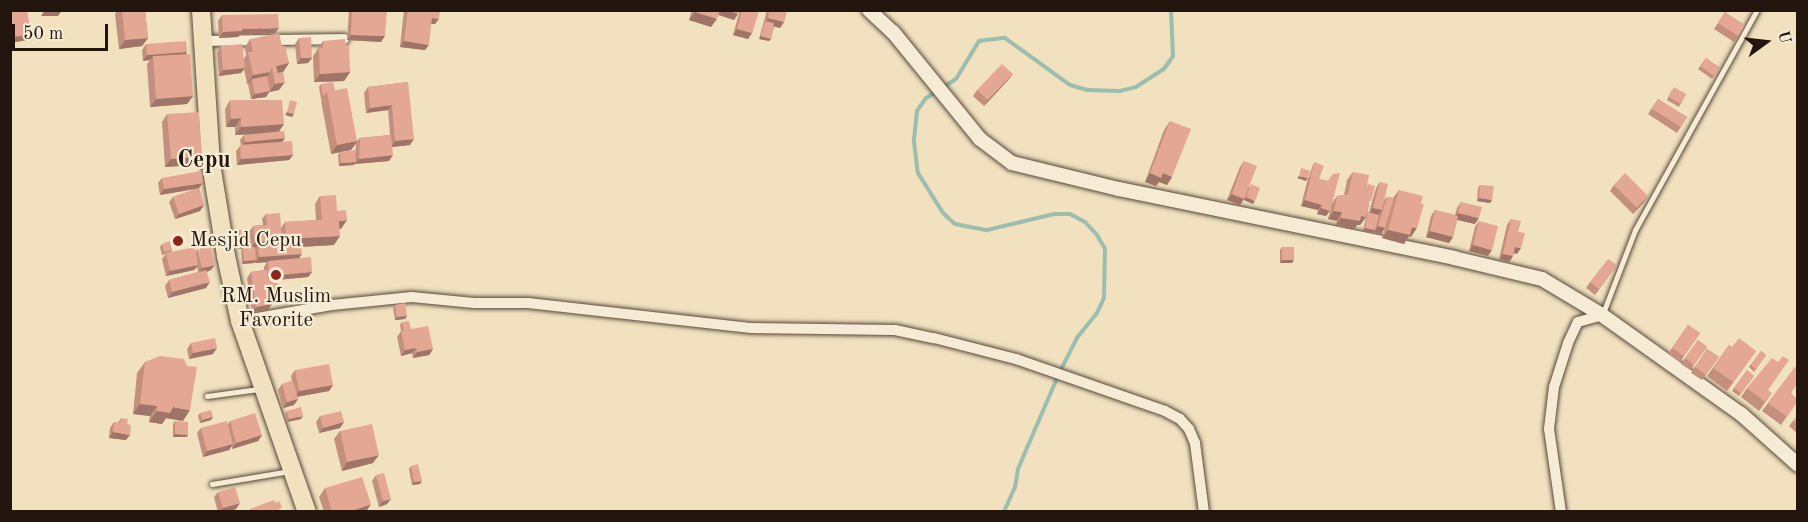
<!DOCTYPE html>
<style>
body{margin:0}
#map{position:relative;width:1808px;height:522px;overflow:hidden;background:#f1e1bf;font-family:"Old Standard TT",serif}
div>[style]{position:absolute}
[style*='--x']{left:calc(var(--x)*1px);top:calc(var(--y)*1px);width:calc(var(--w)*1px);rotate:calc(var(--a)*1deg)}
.stream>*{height:4px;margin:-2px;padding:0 2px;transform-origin:2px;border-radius:2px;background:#9bbeaf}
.roads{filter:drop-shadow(0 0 2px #56483a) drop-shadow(0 0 2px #56483a)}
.service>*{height:5px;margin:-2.5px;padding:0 2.5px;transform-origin:2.5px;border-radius:2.5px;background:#f6ecd5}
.minor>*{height:10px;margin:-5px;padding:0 5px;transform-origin:5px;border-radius:5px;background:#f6ecd5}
.tertiary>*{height:14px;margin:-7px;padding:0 7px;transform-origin:7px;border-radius:7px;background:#f6ecd5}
.trunk>*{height:18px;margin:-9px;padding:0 9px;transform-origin:9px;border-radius:9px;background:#f1e1bf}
.wall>*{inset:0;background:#c3907e}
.shaded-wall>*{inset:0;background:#9f7567}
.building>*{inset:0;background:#e3a793}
.dots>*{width:16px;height:16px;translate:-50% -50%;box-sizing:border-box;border:3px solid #f6ecd5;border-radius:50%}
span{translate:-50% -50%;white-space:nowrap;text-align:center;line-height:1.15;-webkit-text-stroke:4.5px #f6ecd5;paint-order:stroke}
.poi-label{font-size:21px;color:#22150e}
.left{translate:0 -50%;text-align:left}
.quarter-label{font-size:24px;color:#22150e;font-weight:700}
.frame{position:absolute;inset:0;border:12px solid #22150e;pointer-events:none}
.north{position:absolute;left:1736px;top:12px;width:60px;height:60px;-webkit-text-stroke:4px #f6ecd5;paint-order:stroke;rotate:75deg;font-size:16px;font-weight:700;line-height:24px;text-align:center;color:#22150e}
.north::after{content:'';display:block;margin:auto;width:21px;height:27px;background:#22150e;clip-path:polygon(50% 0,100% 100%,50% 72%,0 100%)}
.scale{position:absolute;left:12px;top:24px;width:96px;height:27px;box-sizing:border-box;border:3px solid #22150e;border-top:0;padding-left:8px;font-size:18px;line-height:21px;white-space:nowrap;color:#22150e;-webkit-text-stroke:4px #f6ecd5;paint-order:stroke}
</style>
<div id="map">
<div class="stream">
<i style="--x:942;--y:88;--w:17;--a:-33"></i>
<i style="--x:956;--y:79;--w:44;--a:-58.8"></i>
<i style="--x:979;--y:41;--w:26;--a:-7"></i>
<i style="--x:1005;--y:38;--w:80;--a:35.9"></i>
<i style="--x:1070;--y:85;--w:19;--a:16"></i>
<i style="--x:1088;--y:90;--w:32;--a:2"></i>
<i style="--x:1120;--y:91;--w:16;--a:-14"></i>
<i style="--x:1136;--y:87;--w:33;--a:-33"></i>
<i style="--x:1164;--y:69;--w:16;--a:-55"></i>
<i style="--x:1173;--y:56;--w:46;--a:-92.5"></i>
<i style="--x:936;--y:92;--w:12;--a:149"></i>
<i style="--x:926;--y:98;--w:16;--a:125"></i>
<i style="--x:917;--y:111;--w:31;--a:96"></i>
<i style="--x:914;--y:142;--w:31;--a:83"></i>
<i style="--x:918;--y:173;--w:47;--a:58"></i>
<i style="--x:943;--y:213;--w:16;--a:43"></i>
<i style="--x:955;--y:224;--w:33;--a:11"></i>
<i style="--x:987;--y:230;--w:69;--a:-13.4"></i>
<i style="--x:1054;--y:214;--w:16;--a:0"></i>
<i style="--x:1070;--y:214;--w:17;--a:28"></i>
<i style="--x:1085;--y:222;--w:18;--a:47"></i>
<i style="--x:1097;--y:235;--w:16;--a:60"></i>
<i style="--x:1105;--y:249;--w:49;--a:91.2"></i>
<i style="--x:1104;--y:298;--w:17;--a:115"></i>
<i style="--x:1097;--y:313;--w:32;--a:129"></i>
<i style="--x:1077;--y:338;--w:35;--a:117"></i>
<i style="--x:1061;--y:369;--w:109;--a:113.3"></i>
<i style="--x:1018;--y:469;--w:18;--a:99"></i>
<i style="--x:1015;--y:487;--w:27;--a:114"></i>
</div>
<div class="roads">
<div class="service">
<i style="--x:1603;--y:313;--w:89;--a:-68.9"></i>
<i style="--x:1635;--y:230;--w:252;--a:-61"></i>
<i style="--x:207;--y:396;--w:52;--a:-7.7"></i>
<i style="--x:212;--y:484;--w:79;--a:-9.5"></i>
</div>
<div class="minor">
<i style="--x:203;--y:41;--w:141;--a:-0.8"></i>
<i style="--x:240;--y:321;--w:93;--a:-9.9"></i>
<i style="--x:332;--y:305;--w:80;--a:-5.7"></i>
<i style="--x:412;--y:297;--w:62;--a:5.5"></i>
<i style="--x:474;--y:303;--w:54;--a:0"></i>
<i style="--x:528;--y:303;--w:223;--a:6.4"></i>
<i style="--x:750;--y:328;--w:145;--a:0.8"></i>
<i style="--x:895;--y:330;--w:40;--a:12"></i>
<i style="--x:934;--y:338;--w:85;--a:14.4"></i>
<i style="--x:1016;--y:359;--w:158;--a:19.2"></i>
<i style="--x:1165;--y:411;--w:17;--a:28"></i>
<i style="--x:1180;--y:419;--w:13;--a:48"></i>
<i style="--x:1189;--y:429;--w:15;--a:67"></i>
<i style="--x:1195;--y:443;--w:70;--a:82.6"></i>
<i style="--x:1561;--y:512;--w:84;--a:-98.2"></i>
<i style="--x:1549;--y:429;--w:42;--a:-83.2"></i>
<i style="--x:1554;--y:387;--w:46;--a:-72.3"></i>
<i style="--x:1568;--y:343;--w:23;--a:-65"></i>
<i style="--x:1578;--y:322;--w:25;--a:-16"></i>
</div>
<div class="tertiary">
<i style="--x:869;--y:10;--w:33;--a:43"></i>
<i style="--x:893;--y:32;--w:138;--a:50.9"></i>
<i style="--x:980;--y:139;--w:40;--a:37"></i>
<i style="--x:1012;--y:163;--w:110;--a:13.7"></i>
<i style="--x:1119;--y:189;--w:342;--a:11.6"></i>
<i style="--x:1454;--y:258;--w:90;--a:13.4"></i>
<i style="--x:1542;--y:279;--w:70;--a:31"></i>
<i style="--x:1602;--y:315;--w:171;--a:35.5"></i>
<i style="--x:1741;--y:414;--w:76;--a:41.8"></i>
</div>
<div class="trunk">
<i style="--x:201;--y:10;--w:154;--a:86.3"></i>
<i style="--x:211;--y:164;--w:93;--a:80.7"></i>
<i style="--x:226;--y:256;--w:66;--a:77.8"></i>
<i style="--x:240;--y:321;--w:202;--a:70.7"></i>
</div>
</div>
<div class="wall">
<i style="clip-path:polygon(118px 10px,145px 10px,148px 38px,142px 46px,119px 49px,115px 14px)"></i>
<i style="clip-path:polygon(349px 10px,387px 10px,381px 42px,347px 40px)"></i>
<i style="clip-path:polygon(404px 10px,440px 10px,435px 24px,431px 24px,425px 50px,400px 47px)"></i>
<i style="clip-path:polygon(692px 10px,740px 10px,734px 20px,718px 15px,711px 27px,689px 20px)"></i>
<i style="clip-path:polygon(740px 10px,759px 10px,752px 33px,748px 39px,733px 35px)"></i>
<i style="clip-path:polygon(767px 10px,787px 10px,784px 22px,780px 28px,774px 26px,771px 39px,769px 41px,759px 39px)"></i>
<i style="clip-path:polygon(10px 12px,27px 40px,10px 43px)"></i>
<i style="clip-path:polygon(1725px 12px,1738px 36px,1734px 42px,1714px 29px)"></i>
<i style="clip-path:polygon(222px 15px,275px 33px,240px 35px,238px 37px,219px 38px,218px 21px)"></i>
<i style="clip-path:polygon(299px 38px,312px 58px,308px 63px,297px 64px,295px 44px)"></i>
<i style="clip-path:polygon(250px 39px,282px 46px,289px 63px,283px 72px,279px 90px,269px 92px,266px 97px,251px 99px,248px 84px,249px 83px,247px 84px,244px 69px,241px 73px,219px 76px,217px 52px,221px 46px,244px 59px,246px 55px,245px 47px)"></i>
<i style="clip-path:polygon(323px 41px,346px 46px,350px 72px,344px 81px,314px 82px,313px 56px)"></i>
<i style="clip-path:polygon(146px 44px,187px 52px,186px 54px,193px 96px,187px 104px,150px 107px,147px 64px,150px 60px,143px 61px,142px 50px)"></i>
<i style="clip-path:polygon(1706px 58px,1720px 68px,1712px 79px,1698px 69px)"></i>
<i style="clip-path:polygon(1013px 74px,1009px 79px,984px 106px,973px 96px,977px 90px)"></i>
<i style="clip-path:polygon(evenodd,408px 82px,410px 145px,392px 147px,389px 161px,355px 164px,355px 163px,354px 165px,339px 166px,338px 155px,340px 152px,331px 154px,321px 101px,322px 99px,321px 99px,319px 87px,321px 84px,335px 91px,357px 141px,360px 138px,390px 135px,388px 110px,366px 113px,364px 93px,368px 87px,408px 82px,356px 144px,355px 154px,340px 152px,351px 150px,356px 144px)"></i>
<i style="clip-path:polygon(1672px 90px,1686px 94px,1679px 107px,1667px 100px)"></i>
<i style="clip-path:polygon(1658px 99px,1687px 117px,1677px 133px,1648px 114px)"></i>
<i style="clip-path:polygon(230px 100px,284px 124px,279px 131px,282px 142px,293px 155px,289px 160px,237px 165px,236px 151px,241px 145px,240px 140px,244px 135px,246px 134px,235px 135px,235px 127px,226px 127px,225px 109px)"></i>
<i style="clip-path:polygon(167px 114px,202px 156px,196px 165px,165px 167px,162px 122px)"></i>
<i style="clip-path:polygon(1170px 121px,1172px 177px,1167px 185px,1159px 182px,1156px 186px,1145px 182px,1164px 130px)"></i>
<i style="clip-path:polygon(1244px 161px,1253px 204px,1244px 200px,1244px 199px,1240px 205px,1227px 200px,1240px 167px)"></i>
<i style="clip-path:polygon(1315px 162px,1319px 179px,1328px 181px,1333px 174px,1332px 203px,1337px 196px,1344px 195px,1347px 180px,1353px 172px,1367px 186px,1369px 204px,1367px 215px,1368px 212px,1369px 212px,1376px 188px,1380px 182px,1384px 200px,1387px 197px,1393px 198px,1399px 190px,1411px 237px,1409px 236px,1404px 244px,1382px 238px,1387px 222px,1385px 228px,1381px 234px,1374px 232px,1380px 213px,1375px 230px,1373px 233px,1363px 231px,1366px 217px,1360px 225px,1357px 225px,1354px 230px,1335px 226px,1337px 221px,1328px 219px,1331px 208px,1326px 216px,1317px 214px,1318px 210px,1301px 206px,1307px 182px,1313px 165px)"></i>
<i style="clip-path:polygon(162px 178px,199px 188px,204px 205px,200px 211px,175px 219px,169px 202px,173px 197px,196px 189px,160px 195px,158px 183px)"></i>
<i style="clip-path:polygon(1480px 185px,1492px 200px,1490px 203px,1477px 201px,1478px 188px)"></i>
<i style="clip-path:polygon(1614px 185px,1644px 202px,1633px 214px,1610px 191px)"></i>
<i style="clip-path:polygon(320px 196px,337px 211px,341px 229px,339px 229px,334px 245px,301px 247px,299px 258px,312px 272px,308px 277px,277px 280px,279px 293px,275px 298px,271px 299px,268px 310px,252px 312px,247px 278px,251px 272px,264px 270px,264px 267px,267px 262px,255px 263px,255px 261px,254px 263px,242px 264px,241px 251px,242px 249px,238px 249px,237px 233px,239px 230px,250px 231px,253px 226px,263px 225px,262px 219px,266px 214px,281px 228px,285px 222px,316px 220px,315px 204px)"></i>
<i style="clip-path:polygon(1461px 202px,1475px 224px,1457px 220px,1453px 237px,1449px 243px,1426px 237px,1431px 216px,1435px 210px,1455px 215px,1457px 208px)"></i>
<i style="clip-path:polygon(1511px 219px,1518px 232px,1517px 254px,1514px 253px,1513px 256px,1509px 262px,1499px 259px,1507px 225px)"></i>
<i style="clip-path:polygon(1479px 221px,1488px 256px,1469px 251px,1475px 227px)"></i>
<i style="clip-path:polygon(162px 244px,172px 250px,171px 252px,196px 252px,197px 249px,211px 270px,207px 272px,206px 288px,168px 298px,165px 286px,169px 280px,198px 272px,197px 267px,194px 270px,166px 276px,162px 259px,166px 254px,162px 255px,160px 247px)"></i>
<i style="clip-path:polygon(1282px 247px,1292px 263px,1280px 263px,1280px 250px)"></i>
<i style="clip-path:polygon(1617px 265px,1595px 295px,1586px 288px,1590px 282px)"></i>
<i style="clip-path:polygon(395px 305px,407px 316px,405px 319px,395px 320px,393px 308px)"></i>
<i style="clip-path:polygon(402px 322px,433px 349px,429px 355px,413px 358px,412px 353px,401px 356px,397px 337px,401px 331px,400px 325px)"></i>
<i style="clip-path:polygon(1688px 325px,1700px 333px,1680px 362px,1668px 354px)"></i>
<i style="clip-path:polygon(1698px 340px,1707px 347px,1690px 370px,1681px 364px)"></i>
<i style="clip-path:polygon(191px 343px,213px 354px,189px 359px,187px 349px)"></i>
<i style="clip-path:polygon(1729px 345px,1732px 347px,1756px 351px,1727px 391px,1707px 376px)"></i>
<i style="clip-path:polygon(1707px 349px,1719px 357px,1702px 380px,1691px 373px)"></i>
<i style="clip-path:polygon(1761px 351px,1766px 355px,1754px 372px,1749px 367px)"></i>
<i style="clip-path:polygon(145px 362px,183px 421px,166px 418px,162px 424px,149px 422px,150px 416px,133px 414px,137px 373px)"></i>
<i style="clip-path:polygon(1795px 367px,1791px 394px,1797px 402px,1781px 425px,1762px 411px)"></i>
<i style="clip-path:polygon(295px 370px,333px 385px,329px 391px,297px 397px,298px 399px,294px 405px,283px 408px,278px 390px,282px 384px,292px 381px,291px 376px)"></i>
<i style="clip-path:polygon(1747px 370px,1754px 376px,1739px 396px,1732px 391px)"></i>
<i style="clip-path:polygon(1747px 388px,1772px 393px,1759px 411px,1741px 397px)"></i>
<i style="clip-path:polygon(287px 411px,301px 419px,287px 422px,285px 413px)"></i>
<i style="clip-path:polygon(200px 413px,213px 417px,211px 420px,200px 423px,198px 416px)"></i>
<i style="clip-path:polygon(320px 416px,344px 422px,340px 428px,319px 433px,316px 422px)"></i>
<i style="clip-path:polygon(1797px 416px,1797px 433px,1789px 426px)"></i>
<i style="clip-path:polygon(121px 418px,126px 440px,109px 438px,110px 428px,114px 422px,118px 423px)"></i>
<i style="clip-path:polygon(175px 421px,188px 435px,186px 437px,173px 437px,173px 424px)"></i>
<i style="clip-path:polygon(230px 421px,262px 435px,258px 441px,232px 449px,232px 446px,229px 450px,203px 457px,197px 433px,201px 428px,228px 424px)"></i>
<i style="clip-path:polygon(340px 431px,373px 463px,342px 471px,334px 439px)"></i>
<i style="clip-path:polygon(411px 466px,420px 484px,412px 485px,409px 469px)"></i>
<i style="clip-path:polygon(376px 475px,387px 504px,379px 507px,372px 481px)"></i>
<i style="clip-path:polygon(325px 488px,366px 512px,324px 512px,319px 497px)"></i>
<i style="clip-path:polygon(218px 492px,236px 509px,227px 512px,218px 512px,214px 497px)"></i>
</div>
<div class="shaded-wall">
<i style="clip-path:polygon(45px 10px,62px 10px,58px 16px,41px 16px)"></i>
<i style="clip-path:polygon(719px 10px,727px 10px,738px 14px,734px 20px,716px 14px)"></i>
<i style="clip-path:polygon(695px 12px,717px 19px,711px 27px,689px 20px)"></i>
<i style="clip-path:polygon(432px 18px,439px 19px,435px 24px,428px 24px)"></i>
<i style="clip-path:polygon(768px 18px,784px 22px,780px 28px,764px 24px)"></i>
<i style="clip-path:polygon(279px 28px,275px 33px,240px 35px,238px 37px,219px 38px,223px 32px,242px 29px)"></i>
<i style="clip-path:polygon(737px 29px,752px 33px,748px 39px,733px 35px)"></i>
<i style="clip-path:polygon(31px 34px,27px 40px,10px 43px,13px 37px)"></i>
<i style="clip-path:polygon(351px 35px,385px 36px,381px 42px,347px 40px)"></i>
<i style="clip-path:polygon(761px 36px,771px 39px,769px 41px,759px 39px)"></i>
<i style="clip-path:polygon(148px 38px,142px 46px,119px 49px,125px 40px)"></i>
<i style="clip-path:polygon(404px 41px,429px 45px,425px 50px,400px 47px)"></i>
<i style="clip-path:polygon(187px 52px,183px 58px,153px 56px,150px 60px,143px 61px,147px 55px)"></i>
<i style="clip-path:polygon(301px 58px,312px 58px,308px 63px,297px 64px)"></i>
<i style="clip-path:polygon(289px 63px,283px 72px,273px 74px,276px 66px)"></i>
<i style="clip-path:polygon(245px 68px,241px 73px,219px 76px,223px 70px)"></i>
<i style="clip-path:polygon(270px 72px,265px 80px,252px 79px,249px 83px,247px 84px,253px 75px)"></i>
<i style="clip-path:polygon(350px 72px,344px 81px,314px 82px,320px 74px)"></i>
<i style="clip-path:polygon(1013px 74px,1009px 79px,984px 106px,988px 100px)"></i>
<i style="clip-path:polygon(285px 82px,279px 90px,269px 92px,275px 84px)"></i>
<i style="clip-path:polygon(270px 91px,266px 97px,251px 99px,255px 94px)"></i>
<i style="clip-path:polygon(193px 96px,187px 104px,150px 107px,156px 99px)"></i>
<i style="clip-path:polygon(392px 105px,388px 110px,366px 113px,370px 108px)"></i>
<i style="clip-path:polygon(287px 112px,294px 114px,292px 117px,285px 115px)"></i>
<i style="clip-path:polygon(241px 118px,235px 127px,226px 127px,231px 119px)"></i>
<i style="clip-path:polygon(284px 124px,278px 133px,235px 135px,241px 127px)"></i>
<i style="clip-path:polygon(285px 138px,281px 144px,241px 148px,245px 142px)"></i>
<i style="clip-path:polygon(414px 139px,410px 145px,391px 147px,395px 141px)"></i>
<i style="clip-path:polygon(357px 141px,351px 150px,331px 154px,337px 145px)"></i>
<i style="clip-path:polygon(293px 155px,289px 160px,237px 165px,241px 159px)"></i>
<i style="clip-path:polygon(393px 155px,389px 161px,355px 164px,359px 159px)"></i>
<i style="clip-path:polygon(202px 156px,196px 165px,165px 167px,171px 159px)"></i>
<i style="clip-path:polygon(356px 162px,354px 165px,339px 166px,341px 163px)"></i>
<i style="clip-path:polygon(1150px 173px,1163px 173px,1172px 177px,1167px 185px,1159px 182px,1156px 186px,1145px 182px)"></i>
<i style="clip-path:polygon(1299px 176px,1308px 178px,1306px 181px,1297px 178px)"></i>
<i style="clip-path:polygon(203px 183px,199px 188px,160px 195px,164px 189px)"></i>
<i style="clip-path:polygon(1232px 194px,1244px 199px,1240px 205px,1227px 200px)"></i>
<i style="clip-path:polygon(1648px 196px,1644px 202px,1633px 214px,1637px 208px)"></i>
<i style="clip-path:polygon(1246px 197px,1255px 201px,1253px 204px,1244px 200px)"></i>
<i style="clip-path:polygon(1479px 198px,1492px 200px,1490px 203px,1477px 201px)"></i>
<i style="clip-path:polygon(1305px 200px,1322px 205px,1318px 210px,1301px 206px)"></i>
<i style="clip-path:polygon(204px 205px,200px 211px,175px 219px,179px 214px)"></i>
<i style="clip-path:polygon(1321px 208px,1330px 211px,1326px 216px,1317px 214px)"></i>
<i style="clip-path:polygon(1373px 208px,1382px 210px,1378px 216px,1369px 214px)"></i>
<i style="clip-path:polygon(1334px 211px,1342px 212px,1337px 221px,1328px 219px)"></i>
<i style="clip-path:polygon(1458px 213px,1479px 218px,1475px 224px,1454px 219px)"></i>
<i style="clip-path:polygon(1361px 216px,1366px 217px,1360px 225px,1357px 225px,1354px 230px,1335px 226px,1341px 218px)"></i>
<i style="clip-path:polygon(347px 220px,341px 229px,333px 229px,339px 221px)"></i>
<i style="clip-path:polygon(1378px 226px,1385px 228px,1381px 234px,1374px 232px)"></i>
<i style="clip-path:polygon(1412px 227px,1417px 228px,1411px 237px,1409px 236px,1404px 244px,1382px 238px,1388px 230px)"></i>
<i style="clip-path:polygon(1365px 228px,1375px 230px,1373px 233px,1363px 231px)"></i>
<i style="clip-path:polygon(1430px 231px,1453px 237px,1449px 243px,1426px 237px)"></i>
<i style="clip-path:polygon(340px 236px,334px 245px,280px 248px,286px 239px)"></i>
<i style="clip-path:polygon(282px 240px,278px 246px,258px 245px,256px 248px,251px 248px,255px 242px)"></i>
<i style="clip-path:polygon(251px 245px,249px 248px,238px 249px,240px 246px)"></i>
<i style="clip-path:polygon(1473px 245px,1492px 250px,1488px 256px,1469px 251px)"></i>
<i style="clip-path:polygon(1515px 247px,1521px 248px,1517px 254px,1511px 252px)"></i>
<i style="clip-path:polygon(302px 254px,298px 260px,255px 263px,259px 257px)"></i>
<i style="clip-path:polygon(1503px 254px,1513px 256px,1509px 262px,1499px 259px)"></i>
<i style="clip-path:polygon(256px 260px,254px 263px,242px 264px,244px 261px)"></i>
<i style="clip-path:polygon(1282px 260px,1294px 260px,1292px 263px,1280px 263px)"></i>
<i style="clip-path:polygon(198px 265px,194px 270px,166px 276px,170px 271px)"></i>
<i style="clip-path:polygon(215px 265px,211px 270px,198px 274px,202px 268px)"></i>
<i style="clip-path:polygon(312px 272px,308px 277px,265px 281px,269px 276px)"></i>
<i style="clip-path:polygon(210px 282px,206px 288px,168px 298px,172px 292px)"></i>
<i style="clip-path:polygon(279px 293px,275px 298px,267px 299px,271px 294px)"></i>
<i style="clip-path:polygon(272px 304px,268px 310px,252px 312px,256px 307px)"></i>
<i style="clip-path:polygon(407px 316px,405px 319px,395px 320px,397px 317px)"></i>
<i style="clip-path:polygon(217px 348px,213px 354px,189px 359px,193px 353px)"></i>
<i style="clip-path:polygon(416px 348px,412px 353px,401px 356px,405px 350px)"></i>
<i style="clip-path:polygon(433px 349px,429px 355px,413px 358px,417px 352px)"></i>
<i style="clip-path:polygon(333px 385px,329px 391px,295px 397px,299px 391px)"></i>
<i style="clip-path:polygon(298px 399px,294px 405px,283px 408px,287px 402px)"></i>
<i style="clip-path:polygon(140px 404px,157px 406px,150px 416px,133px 414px)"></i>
<i style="clip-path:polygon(173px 407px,190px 410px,183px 421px,166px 418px,162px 424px,149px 422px,157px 411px)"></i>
<i style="clip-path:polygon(303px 416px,301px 419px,287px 422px,289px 419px)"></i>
<i style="clip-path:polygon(213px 417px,211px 420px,200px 423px,202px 420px)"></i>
<i style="clip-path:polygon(344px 422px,340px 428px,319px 433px,323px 428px)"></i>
<i style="clip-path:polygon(113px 432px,130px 435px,126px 440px,109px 438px)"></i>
<i style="clip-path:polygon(175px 434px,188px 435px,186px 437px,173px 437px)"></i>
<i style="clip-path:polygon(262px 435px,258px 441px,232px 449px,236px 443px)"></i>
<i style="clip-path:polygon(233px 444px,229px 450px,203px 457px,207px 451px)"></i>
<i style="clip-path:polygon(379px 455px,373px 463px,342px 471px,347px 462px)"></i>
<i style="clip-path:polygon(422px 481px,420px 484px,412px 485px,414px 482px)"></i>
<i style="clip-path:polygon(391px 499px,387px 504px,379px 507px,383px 501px)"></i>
<i style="clip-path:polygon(240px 503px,236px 509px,227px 512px,220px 512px,223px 508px)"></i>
<i style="clip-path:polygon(371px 504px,366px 512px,349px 512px)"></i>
</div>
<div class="building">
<i style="clip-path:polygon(19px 10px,27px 10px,31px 34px,13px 37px,10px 21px,10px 12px)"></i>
<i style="clip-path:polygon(122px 10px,145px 10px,148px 38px,125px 40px)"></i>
<i style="clip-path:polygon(352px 10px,387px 10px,385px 36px,351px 35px)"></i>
<i style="clip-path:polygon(408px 10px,440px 10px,439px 19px,432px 18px,429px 45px,404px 41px)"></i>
<i style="clip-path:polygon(695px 10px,720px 10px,717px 19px,695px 12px)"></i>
<i style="clip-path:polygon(727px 10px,740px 10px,738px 14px)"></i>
<i style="clip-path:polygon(742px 10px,759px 11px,752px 33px,737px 29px)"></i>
<i style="clip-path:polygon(769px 10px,787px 10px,784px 22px,768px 18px)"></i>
<i style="clip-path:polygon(1725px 12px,1745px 25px,1738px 36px,1718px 23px)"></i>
<i style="clip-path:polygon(278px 14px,279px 28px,242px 29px,242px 31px,223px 32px,222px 15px)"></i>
<i style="clip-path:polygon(765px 21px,774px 23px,771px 39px,761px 36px)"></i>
<i style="clip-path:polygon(279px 33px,282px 46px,285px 46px,289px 63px,276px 66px,278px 73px,283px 72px,285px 82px,275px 84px,272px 67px,270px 72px,253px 75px,248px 52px,253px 52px,250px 39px)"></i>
<i style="clip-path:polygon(311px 37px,312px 58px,301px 58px,299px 38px)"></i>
<i style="clip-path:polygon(345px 39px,346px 46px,349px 45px,350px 72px,320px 74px,319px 48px,323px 48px,323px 41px)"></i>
<i style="clip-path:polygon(186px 41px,187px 52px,147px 55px,146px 44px)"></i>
<i style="clip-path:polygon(242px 44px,245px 68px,223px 70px,221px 46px)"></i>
<i style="clip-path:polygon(190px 54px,193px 96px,156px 99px,153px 56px)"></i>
<i style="clip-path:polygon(1706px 58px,1720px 68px,1714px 76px,1700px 66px)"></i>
<i style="clip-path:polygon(1002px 64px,1013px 74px,988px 100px,977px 90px)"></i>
<i style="clip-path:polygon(267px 76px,270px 91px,255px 94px,252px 79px)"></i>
<i style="clip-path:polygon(333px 82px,335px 91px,327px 92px,323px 96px,321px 84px)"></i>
<i style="clip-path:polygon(408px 82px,414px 139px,395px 141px,392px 105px,370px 108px,368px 87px)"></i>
<i style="clip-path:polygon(1674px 87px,1686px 94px,1681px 104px,1669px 97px)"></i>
<i style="clip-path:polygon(347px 88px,357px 141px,337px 145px,327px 92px)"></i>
<i style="clip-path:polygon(1658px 99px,1687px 117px,1681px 127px,1652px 109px)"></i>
<i style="clip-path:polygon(230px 100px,282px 100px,284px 124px,241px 127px,241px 118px,231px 119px)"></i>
<i style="clip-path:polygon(290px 100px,297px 102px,294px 114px,287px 112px)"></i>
<i style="clip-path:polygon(199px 112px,202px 156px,171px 159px,167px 114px)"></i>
<i style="clip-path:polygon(1170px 121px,1191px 129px,1172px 177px,1163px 173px,1161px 178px,1150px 173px)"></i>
<i style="clip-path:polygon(284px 131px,285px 138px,245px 142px,244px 135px)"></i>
<i style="clip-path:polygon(391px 135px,393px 155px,359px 159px,360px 138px)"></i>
<i style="clip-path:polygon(292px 141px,293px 155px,241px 159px,240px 145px)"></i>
<i style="clip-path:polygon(355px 150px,356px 162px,341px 163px,340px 152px)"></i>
<i style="clip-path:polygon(1244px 161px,1257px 166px,1244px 199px,1232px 194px)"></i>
<i style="clip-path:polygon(1315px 162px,1324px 166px,1319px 179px,1310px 177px)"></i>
<i style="clip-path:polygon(1301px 168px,1310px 171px,1308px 178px,1299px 176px)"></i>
<i style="clip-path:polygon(201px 171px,203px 183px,164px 189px,162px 178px)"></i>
<i style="clip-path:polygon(1353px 172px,1369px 175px,1365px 197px,1370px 198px,1366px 217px,1361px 216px,1360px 221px,1341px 218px,1342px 212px,1334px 211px,1337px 196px,1348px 194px)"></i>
<i style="clip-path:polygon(1340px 173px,1330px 211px,1321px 208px,1322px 205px,1305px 200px,1311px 177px,1328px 181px,1333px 174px)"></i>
<i style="clip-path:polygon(1625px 173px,1648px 196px,1637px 208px,1614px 185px)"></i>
<i style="clip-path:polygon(1380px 182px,1388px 184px,1382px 210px,1373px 208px)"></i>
<i style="clip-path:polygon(1251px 184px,1260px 188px,1255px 201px,1246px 197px)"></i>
<i style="clip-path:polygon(1368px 184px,1375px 186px,1371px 201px,1369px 201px,1370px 198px,1365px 197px)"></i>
<i style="clip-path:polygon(1480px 185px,1494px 186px,1492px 200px,1479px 198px)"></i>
<i style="clip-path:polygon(199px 188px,204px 205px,179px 214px,173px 197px)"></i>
<i style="clip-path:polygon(1399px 190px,1423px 196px,1421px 204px,1424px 204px,1417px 228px,1412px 227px,1410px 235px,1388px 230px)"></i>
<i style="clip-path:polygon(336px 195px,337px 211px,346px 210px,347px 220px,339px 221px,340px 236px,286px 239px,285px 222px,322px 220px,320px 196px)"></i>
<i style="clip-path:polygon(1387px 197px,1394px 198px,1385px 228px,1378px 226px)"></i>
<i style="clip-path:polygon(1461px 202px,1482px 207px,1479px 218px,1458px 213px)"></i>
<i style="clip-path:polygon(1435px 210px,1458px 216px,1453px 237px,1430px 231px)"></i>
<i style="clip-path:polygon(1368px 212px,1379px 215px,1375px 230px,1365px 228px)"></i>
<i style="clip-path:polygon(280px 213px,282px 240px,255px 242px,253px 226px,267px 225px,266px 214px)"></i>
<i style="clip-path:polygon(1511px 219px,1521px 221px,1518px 232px,1525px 233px,1521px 248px,1515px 247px,1513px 256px,1503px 254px)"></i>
<i style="clip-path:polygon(1479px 221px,1498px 226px,1492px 250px,1473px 245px)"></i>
<i style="clip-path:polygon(250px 229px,251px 245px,240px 246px,239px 230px)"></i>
<i style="clip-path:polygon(170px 241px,172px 250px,164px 252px,162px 244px)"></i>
<i style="clip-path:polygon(301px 242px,302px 254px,259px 257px,258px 245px)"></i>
<i style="clip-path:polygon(210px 246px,215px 265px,202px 268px,197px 249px)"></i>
<i style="clip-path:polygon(195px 247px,198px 265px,170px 271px,166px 253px)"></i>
<i style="clip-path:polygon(255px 247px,256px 260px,244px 261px,243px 248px)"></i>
<i style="clip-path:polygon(1282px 247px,1294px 247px,1294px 260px,1282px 260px)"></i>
<i style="clip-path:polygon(311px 257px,312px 272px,269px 276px,268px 261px)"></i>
<i style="clip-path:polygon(1608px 259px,1617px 265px,1599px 289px,1590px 282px)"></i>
<i style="clip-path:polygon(206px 270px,210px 282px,172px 292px,169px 280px)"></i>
<i style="clip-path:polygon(267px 270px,268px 279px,277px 277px,279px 293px,271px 294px,272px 304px,256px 307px,251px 272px)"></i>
<i style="clip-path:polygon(405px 303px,407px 316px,397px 317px,395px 305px)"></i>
<i style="clip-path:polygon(409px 321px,411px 329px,404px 331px,402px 322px)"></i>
<i style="clip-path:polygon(1688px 325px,1700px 333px,1684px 356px,1672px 348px)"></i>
<i style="clip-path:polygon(428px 326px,433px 349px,417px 352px,416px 348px,405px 350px,401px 331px)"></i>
<i style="clip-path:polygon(215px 338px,217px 348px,193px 353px,191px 343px)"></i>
<i style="clip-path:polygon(1739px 338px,1756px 351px,1733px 382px,1713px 368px,1729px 345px,1732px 347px)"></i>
<i style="clip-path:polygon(1698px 340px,1707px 347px,1694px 365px,1685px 358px)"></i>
<i style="clip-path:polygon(1707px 349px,1719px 357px,1706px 375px,1695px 367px)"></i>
<i style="clip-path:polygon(1761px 351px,1766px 355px,1756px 369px,1751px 365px)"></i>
<i style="clip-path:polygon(160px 356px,184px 359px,187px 366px,197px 367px,190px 410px,173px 407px,170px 413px,157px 411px,157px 406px,140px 404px,145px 362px)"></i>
<i style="clip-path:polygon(1783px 356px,1789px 360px,1768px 390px,1772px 393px,1765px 402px,1747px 388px,1772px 358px,1778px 362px)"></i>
<i style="clip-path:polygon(329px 364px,333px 385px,299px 391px,295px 370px)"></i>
<i style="clip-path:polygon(1795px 367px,1797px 368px,1797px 384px,1791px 393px,1797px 399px,1797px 402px,1787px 417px,1768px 403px)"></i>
<i style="clip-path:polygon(1747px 370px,1754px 376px,1741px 393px,1734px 388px)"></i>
<i style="clip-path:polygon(293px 381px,298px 399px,287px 402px,282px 384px)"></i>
<i style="clip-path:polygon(301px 407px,303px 416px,289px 419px,287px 411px)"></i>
<i style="clip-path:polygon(211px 410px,213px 417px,202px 420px,200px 413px)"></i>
<i style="clip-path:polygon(341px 411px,344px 422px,323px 428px,320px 416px)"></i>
<i style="clip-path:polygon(255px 413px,262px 435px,236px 443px,230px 421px)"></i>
<i style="clip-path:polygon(1797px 416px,1797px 424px,1793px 420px)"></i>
<i style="clip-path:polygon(121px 418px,128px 419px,127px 424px,131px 425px,130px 435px,113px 432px,114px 422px,120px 423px)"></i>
<i style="clip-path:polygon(175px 421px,188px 422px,188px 435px,175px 434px)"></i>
<i style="clip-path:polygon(227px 421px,233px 444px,207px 451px,201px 428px)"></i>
<i style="clip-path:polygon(372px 424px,379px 455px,347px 462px,340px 431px)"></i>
<i style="clip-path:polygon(418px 464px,422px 481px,414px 482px,411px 466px)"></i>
<i style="clip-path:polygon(384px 473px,391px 499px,383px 501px,376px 475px)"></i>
<i style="clip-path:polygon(362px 477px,371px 504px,349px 512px,332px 512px,325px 488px)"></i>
<i style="clip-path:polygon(235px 487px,240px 503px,223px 508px,218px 492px)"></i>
<i style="clip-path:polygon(274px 500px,275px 503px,279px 501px,282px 508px,279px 509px,280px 512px,251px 512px,250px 509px)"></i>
</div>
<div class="dots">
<i style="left:178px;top:241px;background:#8f2418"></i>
<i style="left:276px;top:275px;background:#8f2418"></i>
</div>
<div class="poi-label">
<span class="left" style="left:190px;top:241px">Mesjid Cepu</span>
<span style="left:276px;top:309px">RM. Muslim<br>Favorite</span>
</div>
<div class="quarter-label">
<span style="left:204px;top:162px">Cepu</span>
</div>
<div class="frame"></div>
<div class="north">U</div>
<div class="scale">50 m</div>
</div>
